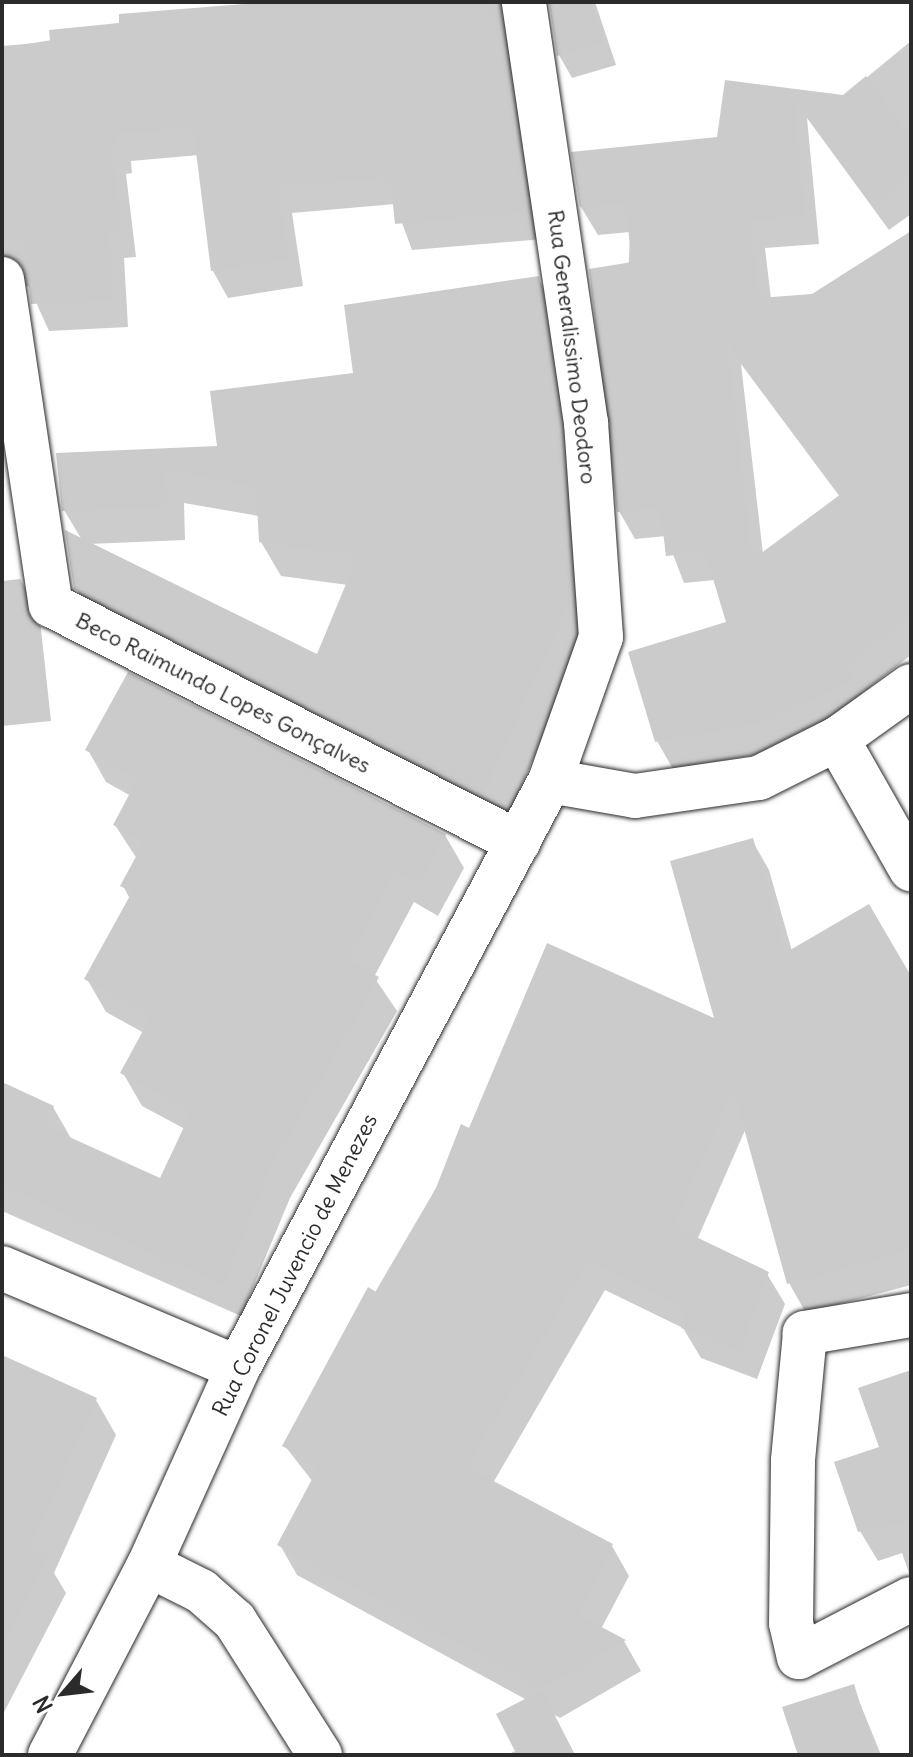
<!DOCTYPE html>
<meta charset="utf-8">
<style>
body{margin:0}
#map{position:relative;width:913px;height:1757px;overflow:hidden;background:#fff;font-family:Delius,sans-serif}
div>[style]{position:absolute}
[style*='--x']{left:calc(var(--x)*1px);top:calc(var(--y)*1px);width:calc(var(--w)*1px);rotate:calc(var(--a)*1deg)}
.shadow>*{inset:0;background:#0003}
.building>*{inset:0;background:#cbcbcb}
.roads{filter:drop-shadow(0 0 2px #2b2b2b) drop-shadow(0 0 2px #2b2b2b)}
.minor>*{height:44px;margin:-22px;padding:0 22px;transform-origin:22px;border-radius:22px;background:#fff}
span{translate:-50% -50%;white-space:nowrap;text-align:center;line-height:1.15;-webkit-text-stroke:7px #fff;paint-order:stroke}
.street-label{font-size:22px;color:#2b2b2b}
.frame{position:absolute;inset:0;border:4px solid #2b2b2b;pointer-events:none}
.north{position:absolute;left:24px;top:1653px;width:80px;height:80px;-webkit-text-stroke:6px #fff;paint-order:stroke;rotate:242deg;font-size:22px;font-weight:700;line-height:32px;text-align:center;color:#2b2b2b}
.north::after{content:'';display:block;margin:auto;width:28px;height:36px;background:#2b2b2b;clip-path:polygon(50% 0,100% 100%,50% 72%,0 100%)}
</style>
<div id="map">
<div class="shadow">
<i style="clip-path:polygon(289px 2px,520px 2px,544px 239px,412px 250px,395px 204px,292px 213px,303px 286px,228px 298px,213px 271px,199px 155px,131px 161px,132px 173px,126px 174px,136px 257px,124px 258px,128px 327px,49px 331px,29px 287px,15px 281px,2px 291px,2px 48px)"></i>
<i style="clip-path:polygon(549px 2px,595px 2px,616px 65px,572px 78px,559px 55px)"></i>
<i style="clip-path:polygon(evenodd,911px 41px,911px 214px,889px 230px,807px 118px,819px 244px,765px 248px,771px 299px,813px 296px,911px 245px,911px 655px,862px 693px,869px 707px,777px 751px,673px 769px,657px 741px,728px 624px,715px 580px,684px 583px,666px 536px,635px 539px,619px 511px,630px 232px,598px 235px,581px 207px,719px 139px,726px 82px,843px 97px,911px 41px,741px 364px,840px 497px,763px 554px,741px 364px)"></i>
<i style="clip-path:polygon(evenodd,538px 278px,558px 312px,591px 629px,502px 829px,96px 623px,76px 588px,82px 540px,64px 510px,219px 448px,538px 278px,184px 503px,259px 516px,261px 542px,281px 576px,348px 585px,318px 657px,89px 544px,185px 540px,184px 503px)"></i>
<i style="clip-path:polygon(20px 579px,39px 611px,51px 721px,2px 726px,2px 581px)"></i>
<i style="clip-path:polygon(88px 750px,445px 835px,464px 868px,438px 916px,414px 902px,374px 977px,397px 1011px,290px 1198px,241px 1316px,2px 1211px,2px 1085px,53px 1107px,72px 1140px,161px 1181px,185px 1129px,142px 1106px,123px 1073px,144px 1033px,106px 1012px,87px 979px,130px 899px,123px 886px,137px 859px,115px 825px,131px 796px,106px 782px)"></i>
<i style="clip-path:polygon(752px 840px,769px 870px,792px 951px,911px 982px,911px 1159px,880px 1164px,911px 1253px,911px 1285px,806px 1313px,789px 1283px,746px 1128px,697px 1240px,767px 1274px,785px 1304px,757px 1379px,701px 1358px,683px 1328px,605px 1290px,493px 1483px,612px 1546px,629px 1576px,601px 1629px,624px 1641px,641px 1671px,560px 1718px,553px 1714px,575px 1755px,507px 1755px,517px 1750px,527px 1700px,297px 1575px,280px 1545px,313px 1482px,285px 1446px,470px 1130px,717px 1022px)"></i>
<i style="clip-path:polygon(2px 1357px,96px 1400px,116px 1435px,54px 1573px,66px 1593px,2px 1716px)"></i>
<i style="clip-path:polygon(911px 1372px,911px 1579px,902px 1553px,878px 1561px,860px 1531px)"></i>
<i style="clip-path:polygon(853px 1686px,881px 1755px,800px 1755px)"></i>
</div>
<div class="building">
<i style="clip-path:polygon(270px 2px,500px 2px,516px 157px,530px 212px,395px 224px,390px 177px,277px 186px,289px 259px,211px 271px,193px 128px,117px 134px,118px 146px,111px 147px,121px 230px,109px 231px,113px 300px,31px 304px,24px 240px,5px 242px,2px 216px,2px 46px,50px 42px,49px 30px,119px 23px,119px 14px)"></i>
<i style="clip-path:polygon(549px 2px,591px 2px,604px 42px,557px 56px)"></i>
<i style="clip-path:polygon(evenodd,866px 76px,911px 138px,911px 175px,871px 204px,793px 95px,805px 216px,750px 220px,759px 298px,812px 294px,911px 231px,911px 615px,847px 664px,855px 678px,761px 723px,655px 742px,628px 652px,726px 622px,705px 552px,666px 556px,660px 507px,617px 512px,589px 269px,632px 262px,625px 203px,580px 207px,571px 152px,717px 137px,725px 80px,843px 95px,866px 76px,727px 342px,841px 494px,752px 560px,727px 342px)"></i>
<i style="clip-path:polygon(539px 276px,561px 426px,573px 593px,483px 796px,74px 589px,65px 530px,317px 654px,358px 555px,259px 542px,256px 486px,165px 470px,167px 506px,62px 511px,56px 453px,217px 446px,210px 391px,353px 373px,344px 305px)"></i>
<i style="clip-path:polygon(128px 672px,446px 834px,419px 884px,395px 871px,348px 960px,379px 977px,272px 1165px,223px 1285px,2px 1185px,2px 1082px,54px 1106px,45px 1126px,160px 1178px,191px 1112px,120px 1073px,151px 1016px,84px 979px,132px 892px,120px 886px,144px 842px,113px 825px,138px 778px,85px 750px)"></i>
<i style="clip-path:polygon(753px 838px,785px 953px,869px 904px,911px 976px,911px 1250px,787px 1284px,733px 1089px,673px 1226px,769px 1272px,740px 1350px,681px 1328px,688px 1309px,588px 1261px,467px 1467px,613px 1544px,577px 1614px,626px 1640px,542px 1688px,277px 1545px,319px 1466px,282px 1446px,368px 1287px,378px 1293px,436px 1188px,461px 1124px,469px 1128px,547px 943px,714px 1018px,670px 861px)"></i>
<i style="clip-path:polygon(2px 1355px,97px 1398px,30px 1548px,47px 1556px,2px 1650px)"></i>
<i style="clip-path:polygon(911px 1370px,911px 1520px,858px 1532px,834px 1462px,879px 1447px,858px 1388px)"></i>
<i style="clip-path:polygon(854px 1684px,876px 1755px,798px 1755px,782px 1707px)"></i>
<i style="clip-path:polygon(542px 1690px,575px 1755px,517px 1755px,496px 1714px)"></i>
</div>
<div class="roads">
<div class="minor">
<i style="--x:2;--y:279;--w:330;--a:81.5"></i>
<i style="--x:51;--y:605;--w:524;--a:26.91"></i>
<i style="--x:837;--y:739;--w:150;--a:60.4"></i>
<i style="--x:550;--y:781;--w:86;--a:10"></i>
<i style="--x:635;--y:796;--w:125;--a:-8.3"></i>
<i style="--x:759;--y:778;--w:87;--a:-26.6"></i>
<i style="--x:837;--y:739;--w:91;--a:-35.6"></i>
<i style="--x:2;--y:1268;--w:256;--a:23"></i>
<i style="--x:911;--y:1315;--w:108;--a:170.4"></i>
<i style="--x:805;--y:1333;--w:129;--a:95.4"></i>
<i style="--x:793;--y:1461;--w:162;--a:90.7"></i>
<i style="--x:791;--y:1623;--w:35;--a:77"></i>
<i style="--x:799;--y:1657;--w:126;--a:-27.4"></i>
<i style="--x:149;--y:1565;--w:58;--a:26.6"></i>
<i style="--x:201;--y:1591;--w:45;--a:41.4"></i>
<i style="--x:235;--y:1621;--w:159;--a:57.6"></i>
<i style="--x:50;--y:1755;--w:214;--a:-62.5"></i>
<i style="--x:149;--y:1565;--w:216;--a:-65.7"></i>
<i style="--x:238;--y:1368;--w:665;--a:-62.01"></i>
<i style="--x:550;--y:781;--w:153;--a:-70.5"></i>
<i style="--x:601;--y:637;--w:215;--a:-94"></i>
<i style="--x:586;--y:423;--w:426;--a:-98.4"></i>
</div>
</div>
<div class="street-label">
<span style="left:572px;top:347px;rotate:83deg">Rua Generalissimo Deodoro</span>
<span style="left:223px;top:693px;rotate:27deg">Beco Raimundo Lopes Gonçalves</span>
<span style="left:295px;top:1265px;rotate:-63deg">Rua Coronel Juvencio de Menezes</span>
</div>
<div class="frame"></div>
<div class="north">N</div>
</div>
